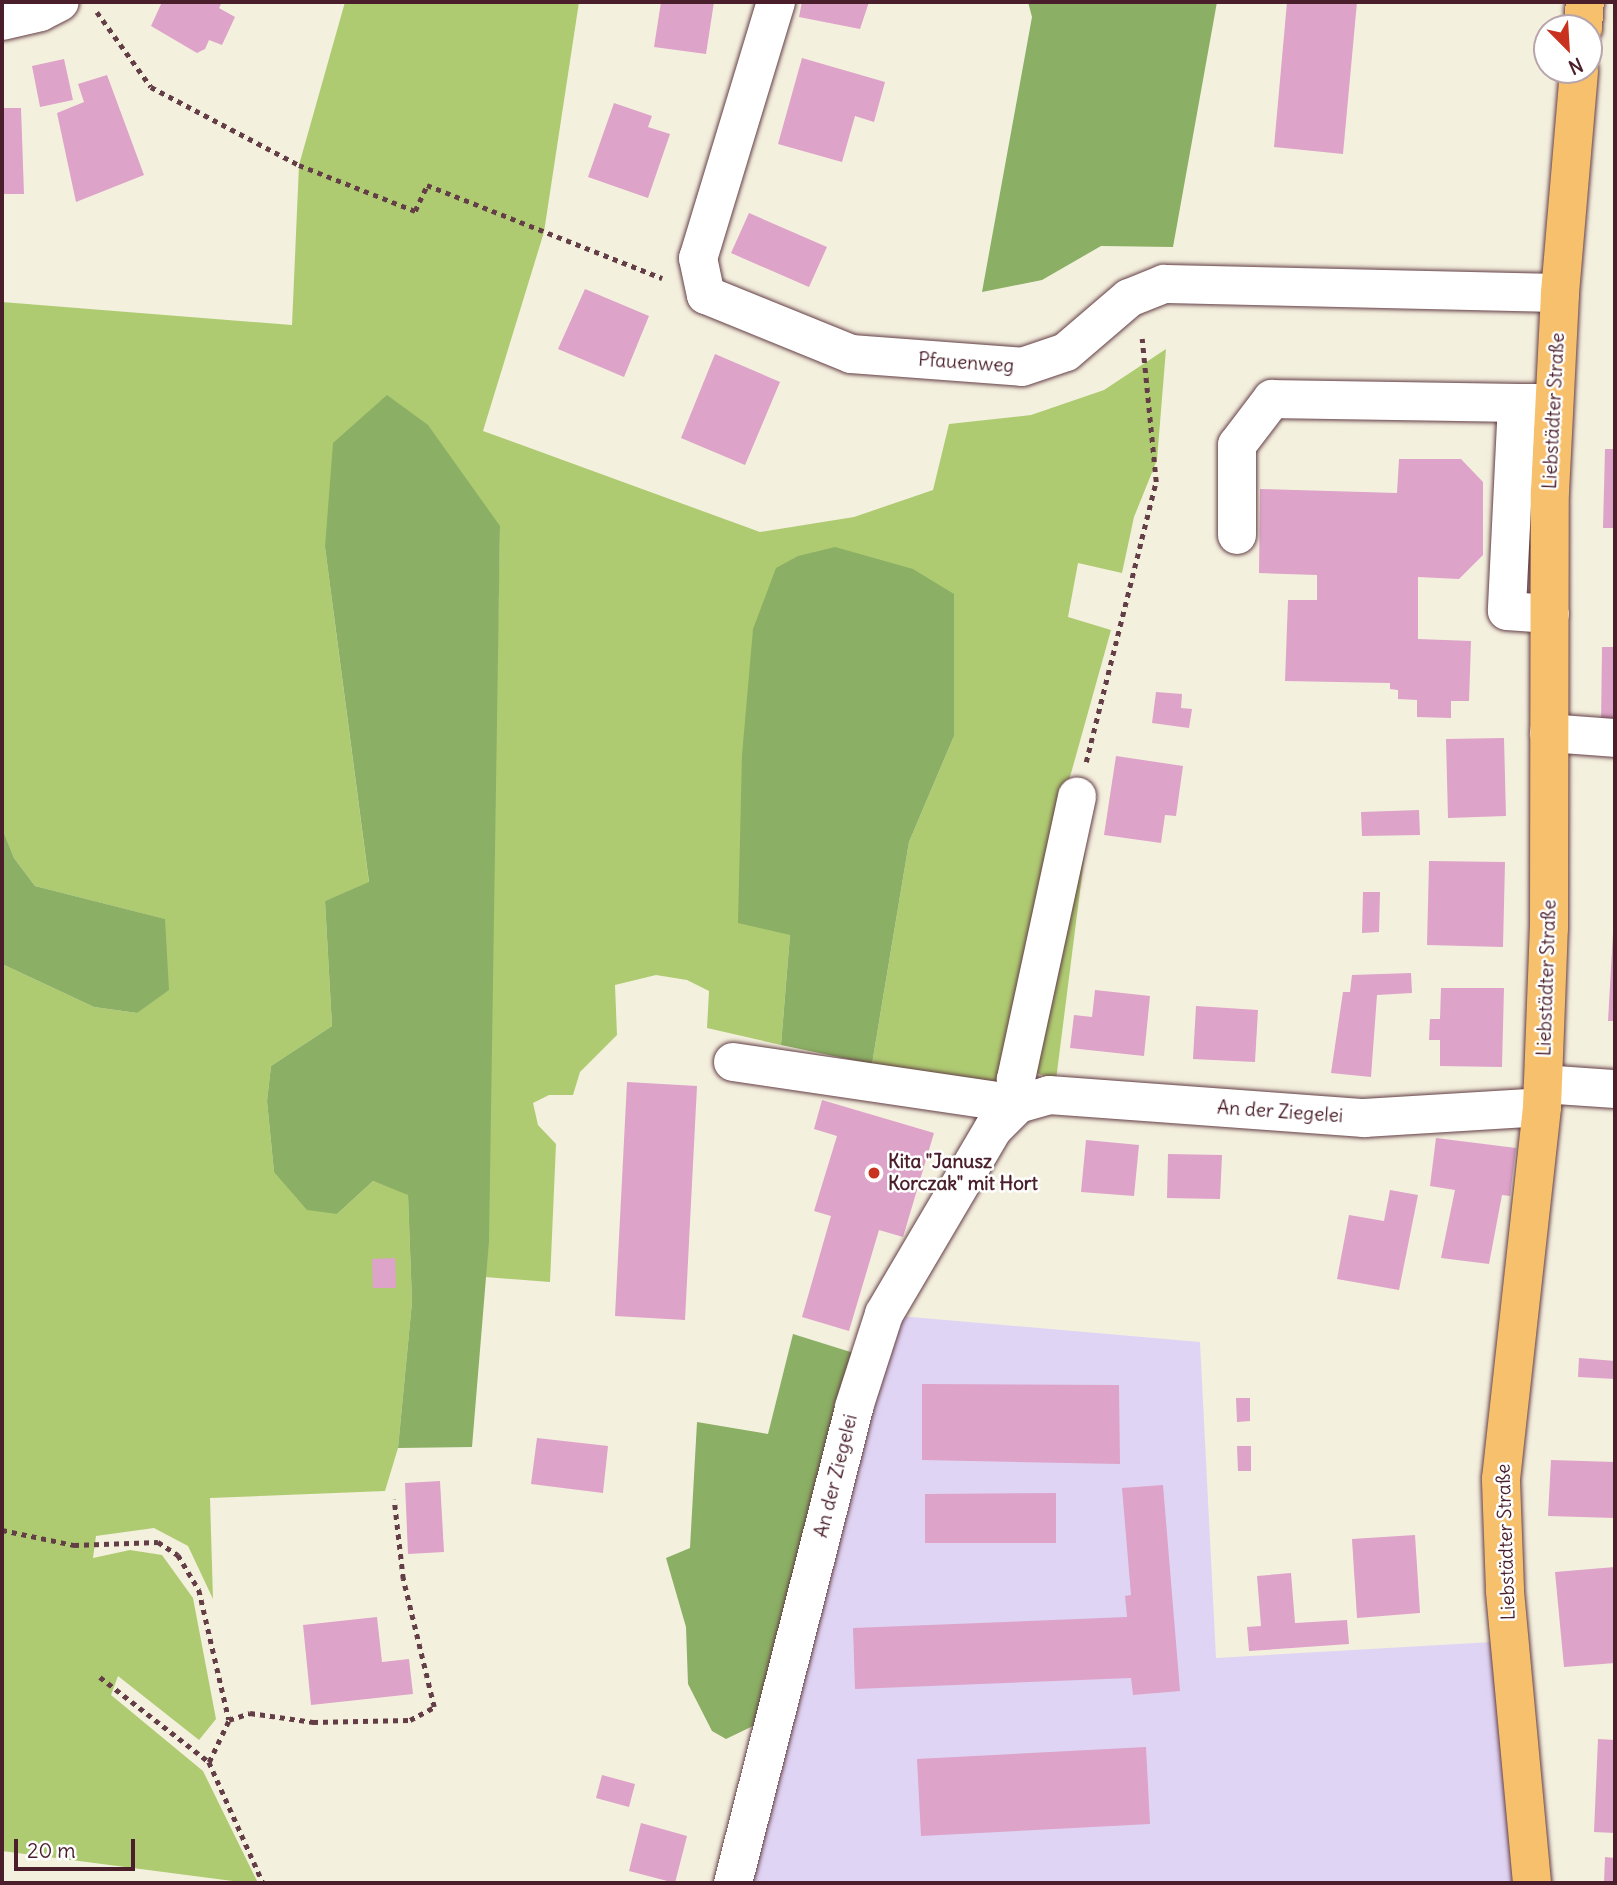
<!DOCTYPE html>
<meta charset="utf-8">
<style>
body{margin:0}
#map{position:relative;width:1617px;height:1885px;overflow:hidden;background:#f4f0de;font-family:Delius,sans-serif}
div>[style]{position:absolute}
[style*='--x']{left:calc(var(--x)*1px);top:calc(var(--y)*1px);width:calc(var(--w)*1px);rotate:calc(var(--a)*1deg)}
.built>*{inset:0;background:#e0d4f4}
.green>*{inset:0;background:#afcb72}
.forest>*{inset:0;background:#8baf64}
.building>*{inset:0;background:#dda3c9}
.path>*{height:4.5px;margin-top:-2.25px;transform-origin:0;background:repeating-linear-gradient(90deg,#643e46 0 5px,transparent 0 10px)}
.roads{filter:drop-shadow(0 0 2px #643e46) drop-shadow(0 0 2px #643e46)}
.minor>*{height:38px;margin:-19px;padding:0 19px;transform-origin:19px;border-radius:19px;background:#fff}
.major>*{height:38px;margin:-19px;padding:0 19px;transform-origin:19px;border-radius:19px;background:#f7c06c}
.dots>*{width:19px;height:19px;translate:-50% -50%;box-sizing:border-box;border:4px solid #fff;border-radius:50%}
span{translate:-50% -50%;white-space:nowrap;text-align:center;line-height:1.15;-webkit-text-stroke:5px #fff;paint-order:stroke}
.street-label{font-size:19px;color:#4a1f2b}
.poi-label{font-size:19px;color:#4a1f2b;font-weight:700}
.left{translate:0 -50%;text-align:left}
.frame{position:absolute;inset:0;border:4px solid #4a1f2b;pointer-events:none}
.north{position:absolute;left:1533px;top:14px;width:70px;height:70px;box-sizing:border-box;background:#fff;border:2px solid #b7a5aa;border-radius:50%;rotate:156deg;font-size:19px;font-weight:700;line-height:28px;text-align:center;color:#4a1f2b}
.north::after{content:'';display:block;margin:auto;width:24px;height:32px;background:#c8321e;clip-path:polygon(50% 0,100% 100%,50% 72%,0 100%)}
.scale{position:absolute;left:14px;top:1839px;width:121px;height:32px;box-sizing:border-box;border:4px solid #4a1f2b;border-top:0;padding-left:9px;font-size:21px;line-height:24px;white-space:nowrap;color:#4a1f2b;-webkit-text-stroke:5px #fff;paint-order:stroke}
</style>
<div id="map">
<div class="built">
<i style="clip-path:polygon(899px 1316px,1200px 1342px,1216px 1658px,1492px 1642px,1514px 1883px,746px 1883px)"></i>
</div>
<div class="green">
<i style="clip-path:polygon(345px 2px,579px 2px,544px 232px,483px 431px,760px 532px,854px 517px,933px 490px,949px 424px,1031px 415px,1104px 390px,1166px 349px,1157px 460px,1134px 517px,1122px 573px,1078px 563px,1068px 617px,1111px 630px,1070px 777px,1007px 1080px,993px 1086px,872px 1064px,909px 842px,954px 736px,790px 935px,781px 1045px,707px 1028px,709px 991px,687px 980px,656px 975px,615px 985px,617px 1035px,580px 1072px,573px 1095px,549px 1095px,533px 1103px,538px 1125px,556px 1144px,550px 1282px,485px 1277px,500px 526px,325px 547px,369px 883px,325px 901px,332px 1026px,271px 1066px,267px 1101px,274px 1172px,337px 1214px,373px 1181px,408px 1194px,412px 1302px,398px 1448px,385px 1491px,210px 1498px,213px 1599px,188px 1546px,154px 1528px,96px 1536px,93px 1558px,130px 1550px,162px 1555px,193px 1598px,216px 1719px,199px 1740px,118px 1676px,111px 1695px,203px 1771px,258px 1883px,248px 1883px,2px 1851px,2px 964px,94px 1007px,137px 1013px,164px 919px,35px 886px,14px 858px,2px 828px,2px 302px,292px 325px,299px 165px)"></i>
<i style="clip-path:polygon(1086px 844px,1056px 1080px,1033px 1072px)"></i>
</div>
<div class="forest">
<i style="clip-path:polygon(1028px 2px,1217px 2px,1173px 247px,1101px 246px,1042px 280px,982px 292px,1032px 17px)"></i>
<i style="clip-path:polygon(387px 395px,428px 425px,500px 526px,489px 1241px,472px 1447px,398px 1448px,412px 1302px,408px 1195px,373px 1181px,337px 1214px,307px 1210px,274px 1172px,267px 1101px,271px 1066px,332px 1026px,325px 901px,369px 882px,325px 547px,333px 443px)"></i>
<i style="clip-path:polygon(835px 547px,913px 569px,954px 594px,954px 736px,909px 842px,872px 1064px,781px 1045px,790px 935px,738px 923px,742px 755px,753px 629px,776px 568px,798px 556px)"></i>
<i style="clip-path:polygon(2px 828px,14px 858px,35px 886px,165px 919px,169px 990px,137px 1013px,94px 1007px,2px 964px)"></i>
<i style="clip-path:polygon(793px 1334px,857px 1354px,755px 1725px,726px 1739px,712px 1731px,688px 1684px,686px 1627px,666px 1558px,690px 1548px,697px 1422px,768px 1434px)"></i>
</div>
<div class="building">
<i style="clip-path:polygon(162px 2px,222px 2px,219px 8px,235px 17px,222px 45px,209px 40px,205px 49px,197px 53px,151px 26px)"></i>
<i style="clip-path:polygon(661px 2px,714px 2px,706px 54px,654px 47px)"></i>
<i style="clip-path:polygon(802px 2px,869px 2px,860px 29px,799px 17px)"></i>
<i style="clip-path:polygon(1287px 2px,1357px 2px,1343px 154px,1274px 147px)"></i>
<i style="clip-path:polygon(802px 58px,885px 82px,874px 122px,855px 116px,842px 162px,778px 144px)"></i>
<i style="clip-path:polygon(64px 59px,73px 100px,40px 107px,32px 66px)"></i>
<i style="clip-path:polygon(107px 75px,144px 175px,76px 202px,57px 113px,84px 102px,78px 84px)"></i>
<i style="clip-path:polygon(614px 103px,652px 116px,648px 127px,670px 134px,648px 198px,588px 177px)"></i>
<i style="clip-path:polygon(2px 108px,21px 108px,24px 194px,2px 194px)"></i>
<i style="clip-path:polygon(749px 213px,827px 247px,809px 287px,731px 253px)"></i>
<i style="clip-path:polygon(585px 289px,649px 316px,624px 377px,558px 349px)"></i>
<i style="clip-path:polygon(715px 354px,780px 382px,745px 465px,681px 438px)"></i>
<i style="clip-path:polygon(1605px 449px,1615px 449px,1615px 528px,1603px 528px)"></i>
<i style="clip-path:polygon(1399px 459px,1461px 459px,1483px 482px,1483px 555px,1459px 579px,1418px 577px,1418px 639px,1471px 641px,1469px 701px,1451px 701px,1451px 718px,1417px 717px,1417px 700px,1398px 699px,1398px 690px,1390px 689px,1390px 683px,1285px 681px,1288px 600px,1317px 600px,1317px 575px,1259px 573px,1260px 489px,1397px 493px)"></i>
<i style="clip-path:polygon(1602px 647px,1615px 647px,1615px 725px,1601px 725px)"></i>
<i style="clip-path:polygon(1156px 692px,1182px 694px,1181px 708px,1192px 709px,1189px 728px,1152px 723px)"></i>
<i style="clip-path:polygon(1504px 738px,1506px 816px,1448px 818px,1446px 739px)"></i>
<i style="clip-path:polygon(1116px 756px,1183px 766px,1176px 816px,1165px 815px,1161px 843px,1104px 835px)"></i>
<i style="clip-path:polygon(1419px 810px,1420px 835px,1362px 836px,1361px 812px)"></i>
<i style="clip-path:polygon(1429px 861px,1505px 862px,1503px 947px,1427px 945px)"></i>
<i style="clip-path:polygon(1363px 892px,1380px 892px,1379px 932px,1362px 933px)"></i>
<i style="clip-path:polygon(1613px 933px,1615px 933px,1615px 1021px,1608px 1021px)"></i>
<i style="clip-path:polygon(1411px 973px,1412px 993px,1377px 995px,1371px 1077px,1331px 1073px,1343px 992px,1350px 992px,1352px 975px)"></i>
<i style="clip-path:polygon(1441px 988px,1504px 988px,1502px 1067px,1440px 1066px,1440px 1040px,1429px 1040px,1430px 1019px,1440px 1019px)"></i>
<i style="clip-path:polygon(1095px 990px,1150px 996px,1144px 1056px,1070px 1048px,1074px 1015px,1092px 1017px)"></i>
<i style="clip-path:polygon(1196px 1006px,1258px 1010px,1255px 1062px,1193px 1059px)"></i>
<i style="clip-path:polygon(627px 1082px,697px 1086px,685px 1320px,615px 1316px)"></i>
<i style="clip-path:polygon(822px 1100px,934px 1133px,903px 1237px,879px 1230px,849px 1331px,802px 1317px,831px 1216px,814px 1211px,837px 1136px,814px 1129px)"></i>
<i style="clip-path:polygon(1436px 1138px,1516px 1148px,1510px 1196px,1502px 1195px,1489px 1264px,1441px 1258px,1455px 1190px,1430px 1186px)"></i>
<i style="clip-path:polygon(1086px 1140px,1139px 1145px,1134px 1196px,1081px 1192px)"></i>
<i style="clip-path:polygon(1168px 1154px,1222px 1155px,1220px 1199px,1167px 1198px)"></i>
<i style="clip-path:polygon(1390px 1190px,1418px 1195px,1399px 1290px,1337px 1279px,1349px 1215px,1384px 1221px)"></i>
<i style="clip-path:polygon(395px 1258px,396px 1288px,373px 1288px,372px 1259px)"></i>
<i style="clip-path:polygon(1579px 1358px,1615px 1361px,1615px 1379px,1578px 1377px)"></i>
<i style="clip-path:polygon(922px 1384px,1119px 1385px,1120px 1464px,922px 1460px)"></i>
<i style="clip-path:polygon(1236px 1398px,1250px 1398px,1250px 1421px,1237px 1422px)"></i>
<i style="clip-path:polygon(537px 1438px,608px 1446px,603px 1493px,531px 1484px)"></i>
<i style="clip-path:polygon(1237px 1446px,1251px 1446px,1251px 1471px,1238px 1471px)"></i>
<i style="clip-path:polygon(1551px 1460px,1615px 1462px,1615px 1518px,1548px 1516px)"></i>
<i style="clip-path:polygon(440px 1481px,444px 1552px,408px 1554px,405px 1483px)"></i>
<i style="clip-path:polygon(1163px 1485px,1180px 1691px,1133px 1695px,1131px 1678px,855px 1689px,853px 1628px,1127px 1617px,1125px 1596px,1131px 1595px,1122px 1488px)"></i>
<i style="clip-path:polygon(1056px 1493px,1056px 1543px,925px 1543px,925px 1494px)"></i>
<i style="clip-path:polygon(1415px 1535px,1420px 1613px,1357px 1618px,1352px 1539px)"></i>
<i style="clip-path:polygon(1615px 1567px,1615px 1663px,1564px 1667px,1555px 1572px)"></i>
<i style="clip-path:polygon(1291px 1573px,1295px 1623px,1347px 1620px,1349px 1644px,1249px 1651px,1247px 1627px,1261px 1626px,1257px 1576px)"></i>
<i style="clip-path:polygon(377px 1617px,382px 1662px,409px 1659px,413px 1694px,311px 1705px,303px 1625px)"></i>
<i style="clip-path:polygon(1598px 1739px,1615px 1740px,1615px 1833px,1594px 1832px)"></i>
<i style="clip-path:polygon(1146px 1747px,1150px 1824px,921px 1836px,917px 1759px)"></i>
<i style="clip-path:polygon(602px 1775px,635px 1784px,629px 1807px,596px 1798px)"></i>
<i style="clip-path:polygon(641px 1823px,687px 1836px,675px 1883px,629px 1871px)"></i>
<i style="clip-path:polygon(1605px 1857px,1615px 1858px,1615px 1883px,1604px 1883px)"></i>
</div>
<div class="path">
<i style="--x:97;--y:12;--w:92;--a:54.2"></i>
<i style="--x:151;--y:87;--w:167;--a:27.8"></i>
<i style="--x:299;--y:165;--w:125;--a:21.6"></i>
<i style="--x:415;--y:211;--w:29;--a:-65"></i>
<i style="--x:427;--y:185;--w:253;--a:21.6"></i>
<i style="--x:1086;--y:762;--w:289;--a:-76"></i>
<i style="--x:1156;--y:482;--w:144;--a:-95.6"></i>
<i style="--x:2;--y:1530;--w:74;--a:11.8"></i>
<i style="--x:74;--y:1545;--w:84;--a:-2"></i>
<i style="--x:158;--y:1542;--w:24;--a:33"></i>
<i style="--x:178;--y:1555;--w:41;--a:59"></i>
<i style="--x:199;--y:1590;--w:133;--a:77"></i>
<i style="--x:100;--y:1677;--w:138;--a:37.9"></i>
<i style="--x:209;--y:1762;--w:133;--a:65.9"></i>
<i style="--x:209;--y:1762;--w:47;--a:-64.5"></i>
<i style="--x:229;--y:1720;--w:22;--a:-18"></i>
<i style="--x:250;--y:1713;--w:64;--a:8.1"></i>
<i style="--x:313;--y:1722;--w:97;--a:-1.2"></i>
<i style="--x:410;--y:1720;--w:27;--a:-28"></i>
<i style="--x:434;--y:1707;--w:132;--a:-103.6"></i>
<i style="--x:403;--y:1579;--w:80;--a:-96.5"></i>
</div>
<div class="roads">
<div class="minor">
<i style="--x:776;--y:2;--w:268;--a:106.9"></i>
<i style="--x:698;--y:258;--w:38;--a:78"></i>
<i style="--x:706;--y:295;--w:157;--a:22.1"></i>
<i style="--x:851;--y:354;--w:171;--a:4.3"></i>
<i style="--x:1022;--y:367;--w:46;--a:-18.8"></i>
<i style="--x:1066;--y:352;--w:83;--a:-40.6"></i>
<i style="--x:1129;--y:298;--w:38;--a:-22"></i>
<i style="--x:1164;--y:284;--w:396;--a:1.3"></i>
<i style="--x:2;--y:21;--w:39;--a:-13"></i>
<i style="--x:40;--y:12;--w:22;--a:-27"></i>
<i style="--x:1542;--y:403;--w:25;--a:180"></i>
<i style="--x:1517;--y:403;--w:208;--a:92.8"></i>
<i style="--x:1507;--y:611;--w:43;--a:4"></i>
<i style="--x:1237;--y:535;--w:90;--a:-90"></i>
<i style="--x:1237;--y:445;--w:58;--a:-52.7"></i>
<i style="--x:1272;--y:399;--w:245;--a:0.9"></i>
<i style="--x:1549;--y:733;--w:66;--a:4.3"></i>
<i style="--x:733;--y:1062;--w:288;--a:8.4"></i>
<i style="--x:1018;--y:1104;--w:25;--a:-95"></i>
<i style="--x:1016;--y:1079;--w:289;--a:-77.8"></i>
<i style="--x:1543;--y:1084;--w:72;--a:4"></i>
<i style="--x:733;--y:1883;--w:491;--a:-75.7"></i>
<i style="--x:854;--y:1407;--w:98;--a:-72.1"></i>
<i style="--x:884;--y:1314;--w:215;--a:-59.5"></i>
<i style="--x:993;--y:1129;--w:35;--a:-45"></i>
<i style="--x:1018;--y:1104;--w:32;--a:-16"></i>
<i style="--x:1049;--y:1095;--w:316;--a:4.2"></i>
<i style="--x:1364;--y:1118;--w:178;--a:-3.5"></i>
</div>
<div class="major">
<i style="--x:1583;--y:28;--w:26;--a:-86"></i>
<i style="--x:1532;--y:1883;--w:294;--a:-95.3"></i>
<i style="--x:1505;--y:1590;--w:111;--a:-92.1"></i>
<i style="--x:1501;--y:1479;--w:374;--a:-83.7"></i>
<i style="--x:1542;--y:1107;--w:179;--a:-87.8"></i>
<i style="--x:1549;--y:928;--w:436;--a:-89.9"></i>
<i style="--x:1550;--y:492;--w:199;--a:-87.1"></i>
<i style="--x:1560;--y:293;--w:224;--a:-85.1"></i>
</div>
</div>
<div class="dots">
<i style="left:874px;top:1173px;background:#c8321e"></i>
</div>
<div class="street-label">
<span style="left:966px;top:363px;rotate:4deg">Pfauenweg</span>
<span style="left:1554px;top:411px;rotate:-87deg">Liebstädter Straße</span>
<span style="left:1547px;top:978px;rotate:-88deg">Liebstädter Straße</span>
<span style="left:1280px;top:1112px;rotate:4deg">An der Ziegelei</span>
<span style="left:836px;top:1476px;rotate:-76deg">An der Ziegelei</span>
<span style="left:1506px;top:1542px;rotate:-92deg">Liebstädter Straße</span>
</div>
<div class="poi-label">
<span class="left" style="left:888px;top:1173px">Kita "Janusz<br>Korczak" mit Hort</span>
</div>
<div class="frame"></div>
<div class="north">N</div>
<div class="scale">20 m</div>
</div>
